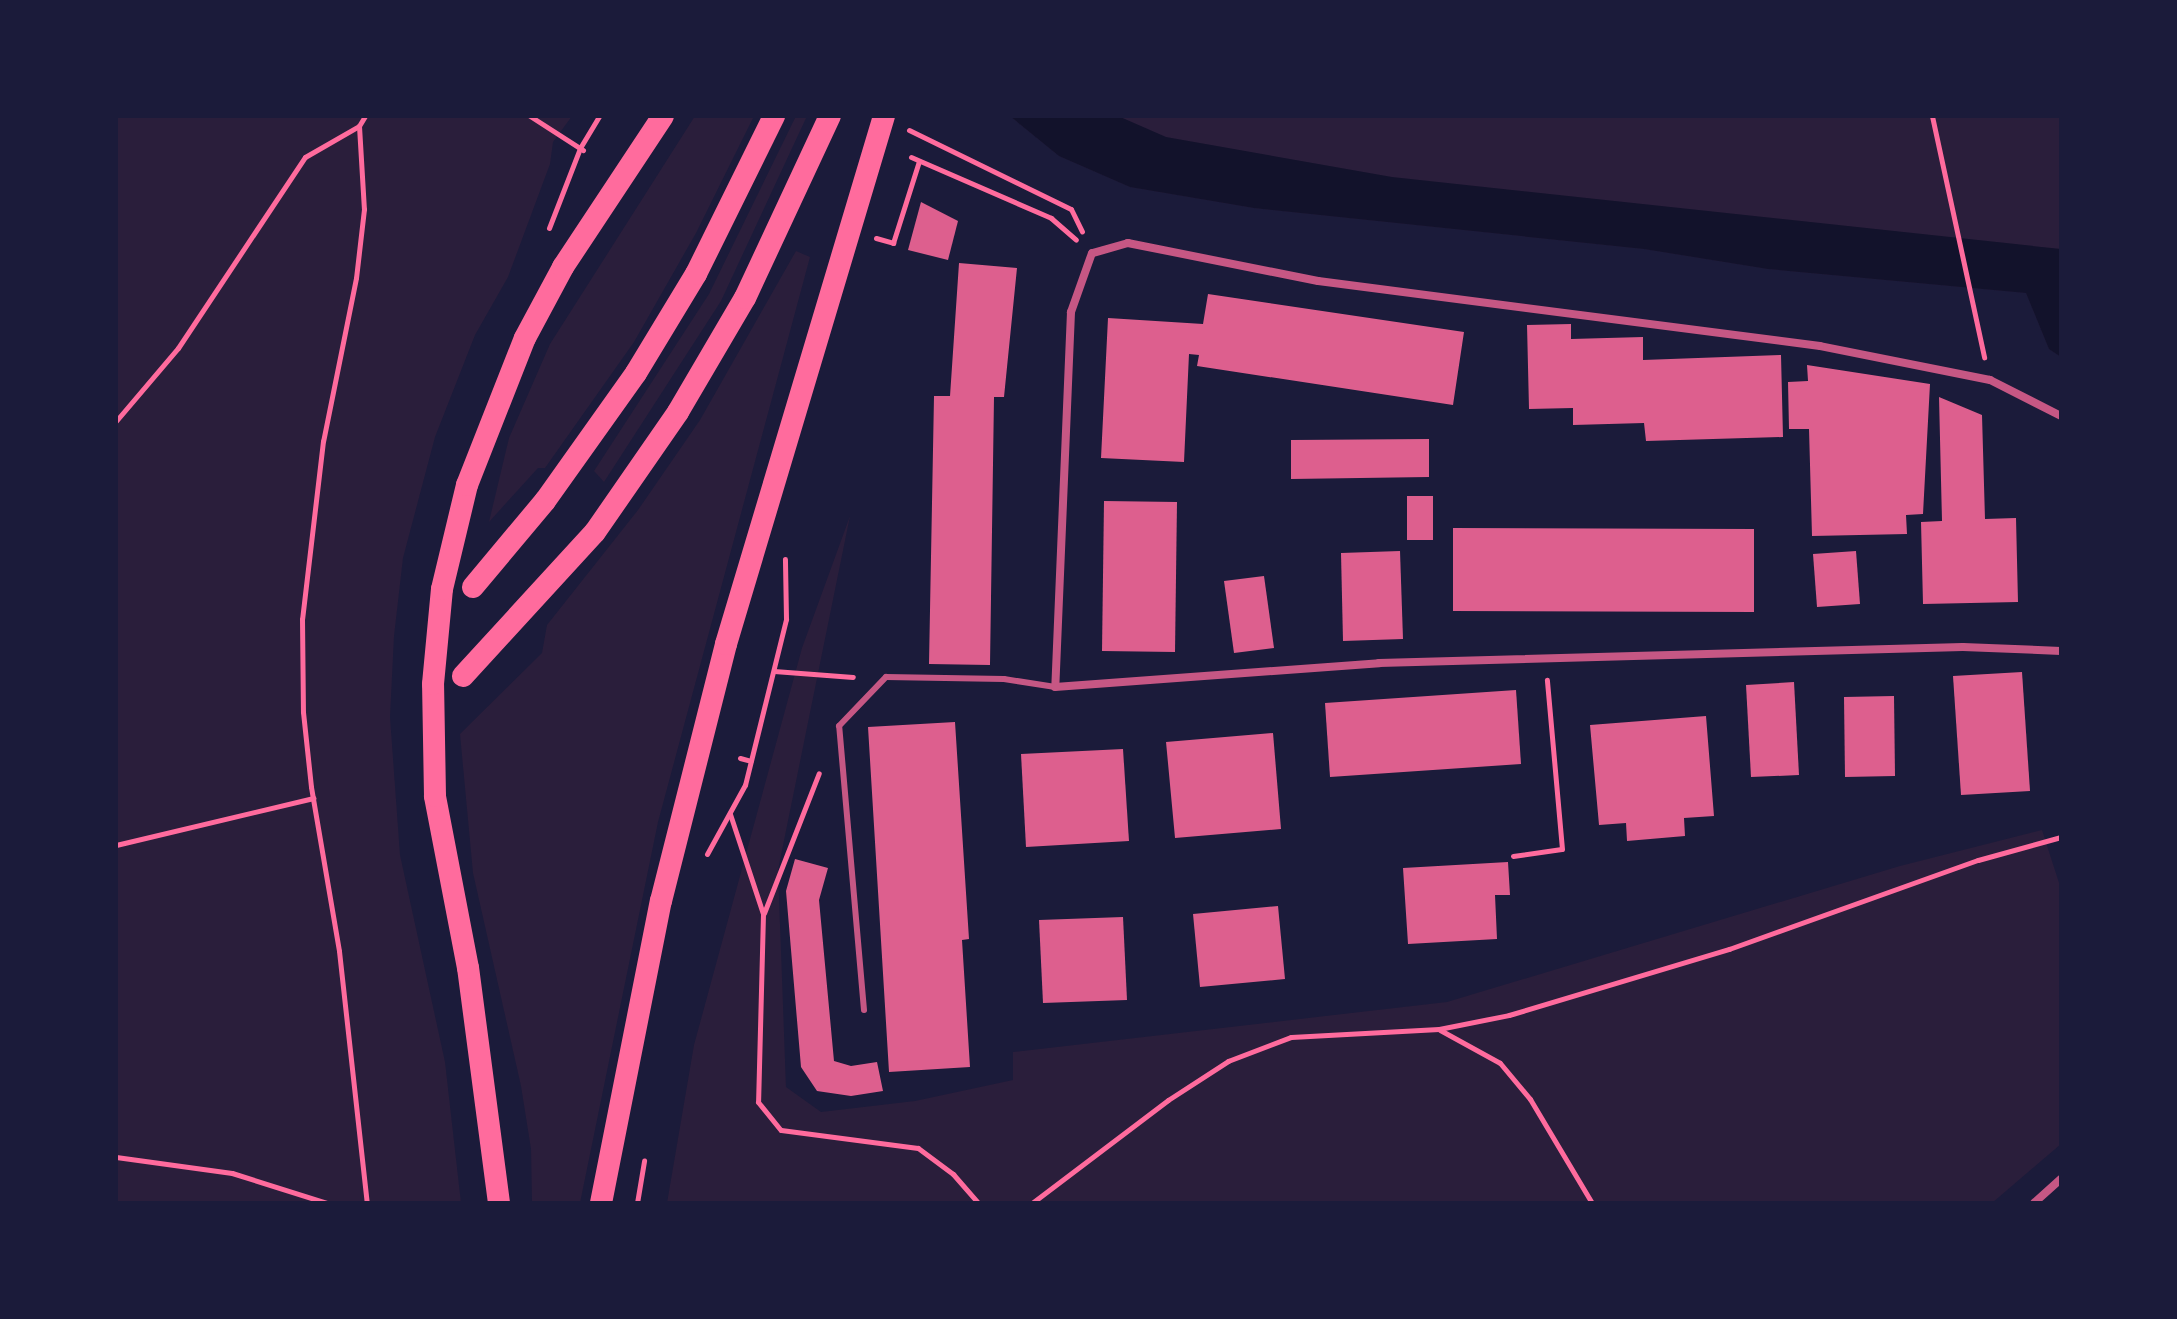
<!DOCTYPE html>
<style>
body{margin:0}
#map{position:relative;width:2177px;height:1319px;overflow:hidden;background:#1b1b3a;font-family:"Nunito Sans",sans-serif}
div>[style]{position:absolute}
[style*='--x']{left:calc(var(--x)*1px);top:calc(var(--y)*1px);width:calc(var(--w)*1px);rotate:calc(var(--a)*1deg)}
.green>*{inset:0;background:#2a1e3b}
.water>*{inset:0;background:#12122b}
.building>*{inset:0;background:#dd5f8e}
.path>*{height:5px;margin:-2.5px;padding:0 2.5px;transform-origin:2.5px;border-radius:2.5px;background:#ff6b9d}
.service>*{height:6px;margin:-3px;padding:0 3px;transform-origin:3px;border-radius:3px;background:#c65784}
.minor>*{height:8px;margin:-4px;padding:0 4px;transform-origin:4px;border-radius:4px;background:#c65784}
.trunk>*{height:22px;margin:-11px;padding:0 11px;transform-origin:11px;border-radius:11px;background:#ff6b9d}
span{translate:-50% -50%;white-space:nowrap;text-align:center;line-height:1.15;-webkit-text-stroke:6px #1b1b3a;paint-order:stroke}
.frame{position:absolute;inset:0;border:118px solid #1b1b3a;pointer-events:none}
</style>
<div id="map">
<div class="green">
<i style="clip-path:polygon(116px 116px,572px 116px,553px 142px,550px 164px,508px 277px,475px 335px,435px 437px,403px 558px,394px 636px,390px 717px,400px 855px,445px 1062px,461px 1203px,116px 1203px)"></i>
<i style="clip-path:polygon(695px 116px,754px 116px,696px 233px,634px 342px,545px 468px,538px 468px,489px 522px,509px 438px,550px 344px)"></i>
<i style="clip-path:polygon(796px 116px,807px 116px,721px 301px,604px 482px,594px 471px,709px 294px)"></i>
<i style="clip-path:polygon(1010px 116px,2061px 116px,2061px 357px,2049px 349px,2026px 293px,1768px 269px,1644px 249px,1254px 208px,1130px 187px,1059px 156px)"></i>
<i style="clip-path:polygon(796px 251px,810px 257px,658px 822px,580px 1203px,532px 1203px,531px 1149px,521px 1086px,473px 873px,460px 734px,542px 653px,547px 625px,638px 510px,700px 420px)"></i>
<i style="clip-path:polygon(850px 516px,778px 870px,786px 1087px,821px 1112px,915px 1101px,1013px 1080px,1013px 1052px,1447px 1002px,1900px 866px,2042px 830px,2061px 889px,2061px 1144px,1992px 1203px,667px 1203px,694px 1045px,802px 648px)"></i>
</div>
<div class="water">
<i style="clip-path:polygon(1010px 116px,1118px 116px,1166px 137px,1392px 177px,2061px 249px,2061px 357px,2049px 349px,2026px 293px,1768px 269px,1644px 249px,1254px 208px,1130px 187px,1059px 156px)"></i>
</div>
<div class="building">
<i style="clip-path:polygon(921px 202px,958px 221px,948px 260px,908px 250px)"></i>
<i style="clip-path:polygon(959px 263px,1017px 268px,1004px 397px,994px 397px,990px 665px,929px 664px,934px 396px,950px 396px)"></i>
<i style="clip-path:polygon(1208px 294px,1464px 332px,1453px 405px,1197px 366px,1199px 355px,1189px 354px,1184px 462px,1101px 458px,1108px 318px,1203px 324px)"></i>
<i style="clip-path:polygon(1571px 324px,1571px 339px,1643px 337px,1643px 360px,1781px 355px,1783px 437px,1646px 441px,1644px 423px,1573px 425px,1573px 408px,1529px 409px,1527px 325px)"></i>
<i style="clip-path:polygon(1807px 365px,1930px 384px,1923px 514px,1906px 515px,1907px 534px,1812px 536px,1809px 429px,1789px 429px,1788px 382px,1808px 381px)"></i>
<i style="clip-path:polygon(1939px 397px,1982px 415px,1985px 519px,2016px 518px,2018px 602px,1923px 604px,1921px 522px,1942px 521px)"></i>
<i style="clip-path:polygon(1429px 439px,1429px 477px,1291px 479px,1291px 440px)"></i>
<i style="clip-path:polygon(1407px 496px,1433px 496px,1433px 540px,1407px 540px)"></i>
<i style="clip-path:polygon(1104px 501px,1177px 502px,1175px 652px,1102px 651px)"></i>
<i style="clip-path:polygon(1453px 528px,1754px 529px,1754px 612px,1453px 611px)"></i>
<i style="clip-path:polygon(1400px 551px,1403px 639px,1343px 641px,1341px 553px)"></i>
<i style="clip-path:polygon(1856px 551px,1860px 604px,1817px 607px,1813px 554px)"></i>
<i style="clip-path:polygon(1264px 576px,1274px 648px,1234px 653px,1224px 581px)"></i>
<i style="clip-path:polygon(2022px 672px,2030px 791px,1961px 795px,1953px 676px)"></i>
<i style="clip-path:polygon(1794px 682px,1799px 775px,1751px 777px,1746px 685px)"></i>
<i style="clip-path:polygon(1516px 690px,1521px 764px,1330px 777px,1325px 703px)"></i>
<i style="clip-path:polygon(1894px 696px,1895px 776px,1845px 777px,1844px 697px)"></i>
<i style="clip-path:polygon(1706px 716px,1714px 816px,1684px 818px,1685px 836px,1627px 841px,1626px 823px,1599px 825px,1590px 725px)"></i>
<i style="clip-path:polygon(955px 722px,969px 939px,962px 940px,970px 1067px,889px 1072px,868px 727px)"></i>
<i style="clip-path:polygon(1273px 733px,1281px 829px,1175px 838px,1166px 742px)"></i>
<i style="clip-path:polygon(1123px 749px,1129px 841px,1026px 847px,1021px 754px)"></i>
<i style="clip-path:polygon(795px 859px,828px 868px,819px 900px,834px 1061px,851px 1066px,877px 1062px,883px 1091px,851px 1096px,817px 1091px,801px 1067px,786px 891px)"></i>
<i style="clip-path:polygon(1508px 862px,1510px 895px,1495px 895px,1497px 939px,1408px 944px,1403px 868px)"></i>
<i style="clip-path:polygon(1278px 906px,1285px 979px,1200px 987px,1193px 914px)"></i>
<i style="clip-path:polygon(1123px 917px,1127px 1000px,1043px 1003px,1039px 920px)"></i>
</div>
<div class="path">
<i style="--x:365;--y:116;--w:12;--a:121"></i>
<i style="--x:359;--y:126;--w:83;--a:86.6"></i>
<i style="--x:364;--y:209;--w:69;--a:96.6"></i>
<i style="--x:356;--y:278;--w:166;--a:101.4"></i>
<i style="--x:323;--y:441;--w:179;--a:96.7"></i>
<i style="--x:302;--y:619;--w:93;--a:89.4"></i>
<i style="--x:303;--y:712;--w:75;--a:83.9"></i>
<i style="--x:311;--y:787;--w:166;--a:80.3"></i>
<i style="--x:339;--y:951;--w:254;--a:83.7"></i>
<i style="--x:530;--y:116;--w:63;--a:32.7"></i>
<i style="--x:1932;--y:116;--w:247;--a:77.8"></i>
<i style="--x:909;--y:130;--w:180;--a:26"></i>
<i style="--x:1071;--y:209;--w:25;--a:64"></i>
<i style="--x:911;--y:157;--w:153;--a:23.5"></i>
<i style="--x:1051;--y:218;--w:33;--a:41"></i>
<i style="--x:549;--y:228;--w:86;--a:-68.8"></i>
<i style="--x:580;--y:148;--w:37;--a:-59"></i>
<i style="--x:876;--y:238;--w:18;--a:16"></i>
<i style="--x:893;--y:243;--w:86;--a:-72.4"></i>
<i style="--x:116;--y:421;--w:96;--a:-49.7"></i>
<i style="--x:178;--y:348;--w:229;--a:-56.4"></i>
<i style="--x:305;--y:157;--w:62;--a:-29.9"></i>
<i style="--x:774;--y:671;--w:79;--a:4.3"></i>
<i style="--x:740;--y:758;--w:11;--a:15"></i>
<i style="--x:730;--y:814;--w:105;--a:71.7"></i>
<i style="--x:763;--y:914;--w:188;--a:91.5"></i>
<i style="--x:758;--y:1102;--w:36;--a:51"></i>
<i style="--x:781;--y:1130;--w:138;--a:7.5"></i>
<i style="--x:918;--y:1148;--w:44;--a:36.6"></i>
<i style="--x:953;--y:1174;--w:38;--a:49"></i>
<i style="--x:116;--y:845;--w:203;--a:-13.4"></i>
<i style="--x:707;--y:854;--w:79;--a:-61.2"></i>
<i style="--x:745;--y:785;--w:171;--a:-76.1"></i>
<i style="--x:786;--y:619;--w:60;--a:-91"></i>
<i style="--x:1513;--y:856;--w:49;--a:-8.1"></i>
<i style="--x:1562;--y:849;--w:170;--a:-95.1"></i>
<i style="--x:764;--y:913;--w:150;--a:-68.6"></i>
<i style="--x:1440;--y:1030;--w:68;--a:28.8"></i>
<i style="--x:1500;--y:1063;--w:47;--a:50.2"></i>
<i style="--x:1530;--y:1099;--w:121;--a:59.2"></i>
<i style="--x:116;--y:1157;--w:117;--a:7.9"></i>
<i style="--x:232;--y:1173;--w:100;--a:17.5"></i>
<i style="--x:637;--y:1203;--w:43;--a:-80.5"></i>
<i style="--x:1032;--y:1203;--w:171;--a:-37.1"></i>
<i style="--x:1168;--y:1100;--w:72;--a:-33"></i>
<i style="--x:1228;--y:1061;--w:67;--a:-20.9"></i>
<i style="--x:1291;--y:1037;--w:148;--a:-3.1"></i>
<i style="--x:1439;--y:1029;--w:71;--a:-11.3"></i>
<i style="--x:1509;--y:1015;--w:230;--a:-16.7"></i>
<i style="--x:1729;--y:949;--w:264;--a:-19.7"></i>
<i style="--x:1978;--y:860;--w:86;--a:-15.5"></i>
</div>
<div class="service">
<i style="--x:864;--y:1010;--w:285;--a:-95"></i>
<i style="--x:839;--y:726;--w:68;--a:-46.2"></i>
<i style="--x:886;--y:677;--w:118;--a:1"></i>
<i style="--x:1004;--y:679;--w:52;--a:8.9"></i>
</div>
<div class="minor">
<i style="--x:2061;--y:416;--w:80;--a:-153.1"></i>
<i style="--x:1990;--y:380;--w:173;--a:-168.7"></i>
<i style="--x:1820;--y:346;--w:506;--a:-172.62"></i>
<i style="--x:1318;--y:281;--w:194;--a:-168.7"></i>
<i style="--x:1128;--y:243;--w:37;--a:164"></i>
<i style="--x:1092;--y:253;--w:63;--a:109.6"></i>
<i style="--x:1071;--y:312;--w:375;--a:92.4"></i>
<i style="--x:1055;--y:687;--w:325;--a:-4.2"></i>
<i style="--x:1379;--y:663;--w:584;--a:-1.57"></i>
<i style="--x:1963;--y:647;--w:98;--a:2.3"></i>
<i style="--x:2034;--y:1203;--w:36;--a:-42"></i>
</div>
<div class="trunk">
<i style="--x:473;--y:587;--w:112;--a:-50.1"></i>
<i style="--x:545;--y:501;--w:157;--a:-54.6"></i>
<i style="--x:636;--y:373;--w:116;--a:-58.8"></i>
<i style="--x:696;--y:274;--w:176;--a:-63.7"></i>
<i style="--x:463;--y:676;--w:195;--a:-47.5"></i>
<i style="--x:595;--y:532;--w:146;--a:-55.3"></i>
<i style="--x:678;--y:412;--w:132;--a:-59.6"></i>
<i style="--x:745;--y:298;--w:201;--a:-65"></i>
<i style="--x:499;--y:1203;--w:237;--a:-97.5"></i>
<i style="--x:468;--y:968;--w:175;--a:-100.9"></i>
<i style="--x:435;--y:796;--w:112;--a:-91"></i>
<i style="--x:433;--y:684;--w:95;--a:-84.6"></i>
<i style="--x:442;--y:589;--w:107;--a:-76.5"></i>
<i style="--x:467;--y:485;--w:158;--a:-68.5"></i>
<i style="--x:525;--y:338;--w:81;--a:-61.8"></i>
<i style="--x:563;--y:267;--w:181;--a:-56.5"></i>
<i style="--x:601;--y:1203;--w:308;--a:-78.8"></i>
<i style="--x:661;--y:901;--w:265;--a:-75.8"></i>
<i style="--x:726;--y:644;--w:551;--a:-73.34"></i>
</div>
<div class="frame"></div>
</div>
